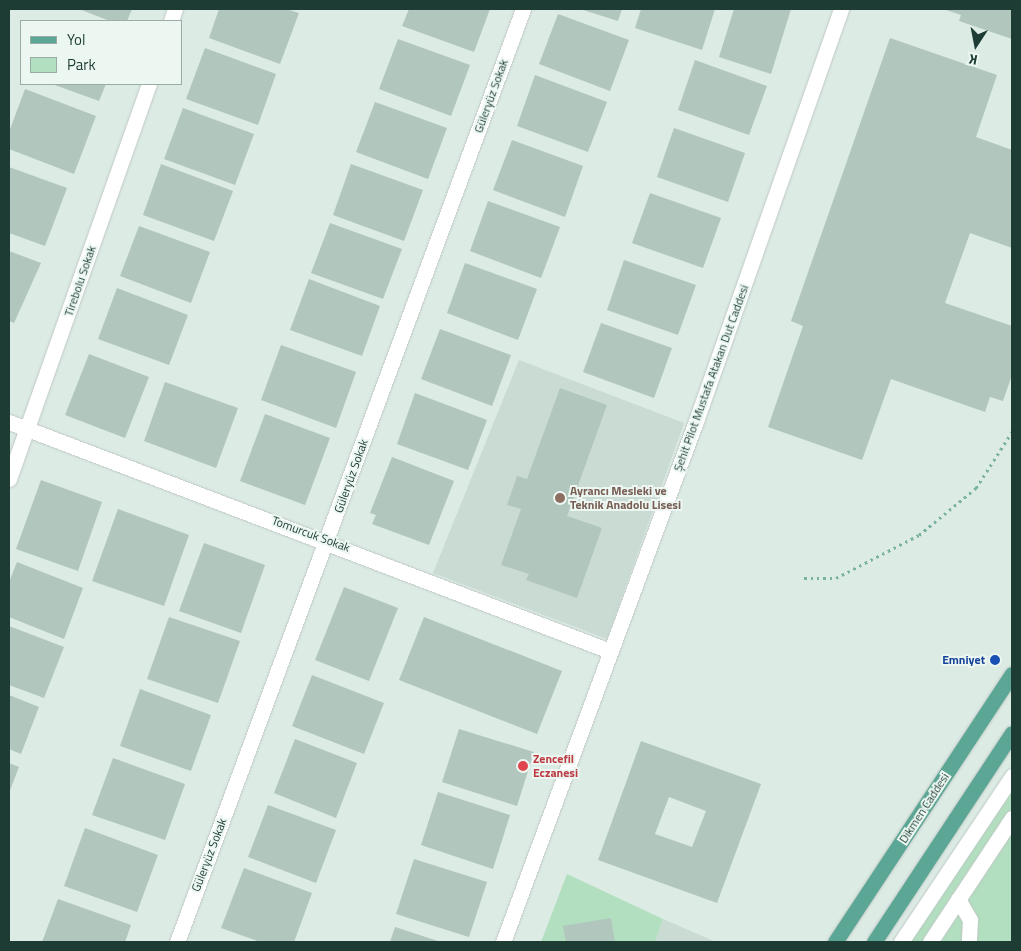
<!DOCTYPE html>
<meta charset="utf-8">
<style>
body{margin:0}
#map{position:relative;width:1021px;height:951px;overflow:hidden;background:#dcebe4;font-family:"Titillium Web",sans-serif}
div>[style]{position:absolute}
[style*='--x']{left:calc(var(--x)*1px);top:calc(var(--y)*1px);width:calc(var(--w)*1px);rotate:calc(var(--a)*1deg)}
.built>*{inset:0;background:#cadbd3}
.green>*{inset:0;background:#b2dfbf}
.building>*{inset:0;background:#b1c6bd}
.path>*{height:3px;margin-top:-1.5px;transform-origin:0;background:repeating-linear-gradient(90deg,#79b2a1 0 2.5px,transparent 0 6.5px)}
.roads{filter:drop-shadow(0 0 1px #c0c8c6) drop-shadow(0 0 1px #c0c8c6)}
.minor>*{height:15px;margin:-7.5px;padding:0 7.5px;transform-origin:7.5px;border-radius:7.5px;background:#fff}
.major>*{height:15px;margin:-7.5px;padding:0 7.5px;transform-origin:7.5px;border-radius:7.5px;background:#5ba694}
.dots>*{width:14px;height:14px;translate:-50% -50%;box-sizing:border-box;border:2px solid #edf7f2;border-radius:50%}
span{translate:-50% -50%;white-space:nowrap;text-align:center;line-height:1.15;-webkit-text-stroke:4px #edf7f2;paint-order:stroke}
.street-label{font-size:12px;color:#1d3c34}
.education-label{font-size:12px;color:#785e54;font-weight:700}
.left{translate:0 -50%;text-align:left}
.transit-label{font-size:12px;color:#164399;font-weight:700}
.right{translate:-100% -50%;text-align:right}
.health-label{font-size:12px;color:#be3a42;font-weight:700}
.frame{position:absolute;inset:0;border:10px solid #1d3c34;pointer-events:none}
.legend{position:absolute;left:20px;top:20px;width:162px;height:65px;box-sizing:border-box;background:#edf7f2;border:1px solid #9aaca6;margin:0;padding:6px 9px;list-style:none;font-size:15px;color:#1d3c34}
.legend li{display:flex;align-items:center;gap:10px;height:25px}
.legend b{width:25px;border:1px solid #9aaca6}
.north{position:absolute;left:951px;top:20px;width:50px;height:50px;-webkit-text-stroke:4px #edf7f2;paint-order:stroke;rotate:191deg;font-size:14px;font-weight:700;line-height:20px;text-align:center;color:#1d3c34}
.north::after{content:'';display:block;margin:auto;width:18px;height:22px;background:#1d3c34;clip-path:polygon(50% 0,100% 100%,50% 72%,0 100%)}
</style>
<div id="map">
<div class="built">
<i style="clip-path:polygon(519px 360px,684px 423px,607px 639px,433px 573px)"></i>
<i style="clip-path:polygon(663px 919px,716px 942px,655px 942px)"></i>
</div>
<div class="green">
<i style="clip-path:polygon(1012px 776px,1012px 942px,901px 942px)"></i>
<i style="clip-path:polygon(567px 874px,663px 919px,655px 942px,541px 942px)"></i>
</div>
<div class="building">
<i style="clip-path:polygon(79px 9px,132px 9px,127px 21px,110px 21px)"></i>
<i style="clip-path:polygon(219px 9px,286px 9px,299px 13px,280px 64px,209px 38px)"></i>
<i style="clip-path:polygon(409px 9px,490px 9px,474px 52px,402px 26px)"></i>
<i style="clip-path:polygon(580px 9px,622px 9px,618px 21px)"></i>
<i style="clip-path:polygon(641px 9px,715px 9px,702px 50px,635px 28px)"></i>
<i style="clip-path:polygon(734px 9px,791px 9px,771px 74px,719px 57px)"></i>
<i style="clip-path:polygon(943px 9px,1012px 9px,1012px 39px,959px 21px,961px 15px)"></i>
<i style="clip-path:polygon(558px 14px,629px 40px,610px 91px,539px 64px)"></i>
<i style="clip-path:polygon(890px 38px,997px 75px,976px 137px,1012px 150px,1012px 248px,970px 233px,945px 303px,1012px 326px,1012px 375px,1003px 401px,990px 397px,985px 412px,891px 379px,862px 460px,768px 427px,803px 326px,791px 321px)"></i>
<i style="clip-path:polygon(398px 39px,470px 65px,451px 116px,379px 89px)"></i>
<i style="clip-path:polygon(205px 48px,276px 74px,258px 125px,186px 99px)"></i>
<i style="clip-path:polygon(695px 60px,767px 86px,749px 135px,678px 110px)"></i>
<i style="clip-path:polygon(535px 75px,607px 102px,588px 152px,517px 126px)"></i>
<i style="clip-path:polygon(52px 84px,106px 84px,99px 101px)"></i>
<i style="clip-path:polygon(25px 89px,96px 116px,74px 174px,9px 149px,9px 132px)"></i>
<i style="clip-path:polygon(375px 102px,447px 128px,428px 179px,356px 152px)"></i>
<i style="clip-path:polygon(183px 108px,254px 134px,235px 185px,164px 159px)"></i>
<i style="clip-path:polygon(674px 128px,745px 153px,728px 202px,657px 177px)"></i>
<i style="clip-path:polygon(512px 140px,583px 166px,565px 217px,493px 190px)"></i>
<i style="clip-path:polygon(161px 164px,233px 191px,214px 241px,143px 215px)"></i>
<i style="clip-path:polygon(351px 164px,423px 190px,404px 241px,333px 215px)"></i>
<i style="clip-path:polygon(9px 167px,67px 188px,45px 246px,9px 233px)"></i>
<i style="clip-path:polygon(650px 193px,721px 218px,703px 268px,632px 243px)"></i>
<i style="clip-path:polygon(488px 201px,560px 227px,541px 278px,470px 251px)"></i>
<i style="clip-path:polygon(330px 223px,402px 249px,383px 299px,311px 273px)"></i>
<i style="clip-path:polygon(139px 226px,210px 252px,191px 303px,120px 276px)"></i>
<i style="clip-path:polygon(9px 251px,41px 263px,14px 323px,9px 321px)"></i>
<i style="clip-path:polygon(624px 260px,696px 285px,678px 335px,607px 310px)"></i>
<i style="clip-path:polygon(465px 263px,537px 289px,518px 340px,447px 313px)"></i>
<i style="clip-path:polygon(309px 279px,380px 306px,362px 356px,290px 330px)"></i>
<i style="clip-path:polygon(117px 288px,188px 315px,169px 365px,98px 339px)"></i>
<i style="clip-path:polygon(601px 323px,672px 348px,654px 398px,583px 372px)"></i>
<i style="clip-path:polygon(440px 329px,511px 355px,492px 406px,421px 379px)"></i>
<i style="clip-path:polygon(281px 345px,356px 372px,336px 428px,261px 400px)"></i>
<i style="clip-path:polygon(89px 354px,149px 377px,125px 438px,65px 415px)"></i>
<i style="clip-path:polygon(165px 382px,238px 408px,216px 468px,144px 441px)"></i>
<i style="clip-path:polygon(560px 388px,607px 405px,567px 516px,602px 528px,577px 598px,526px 580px,529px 574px,501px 565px,521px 509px,507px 505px,517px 476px,527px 479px)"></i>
<i style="clip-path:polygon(415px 393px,487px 420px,468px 470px,397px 444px)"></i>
<i style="clip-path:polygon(265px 414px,330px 438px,305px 505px,240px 481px)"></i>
<i style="clip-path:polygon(392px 457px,454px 481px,429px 545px,372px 524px,376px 515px,370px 513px)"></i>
<i style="clip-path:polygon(41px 480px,102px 502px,78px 571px,16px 549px)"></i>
<i style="clip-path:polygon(118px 509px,189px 535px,164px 606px,92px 581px)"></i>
<i style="clip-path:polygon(204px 543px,265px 565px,241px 633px,179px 611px)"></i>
<i style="clip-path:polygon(17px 562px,83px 588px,64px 639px,9px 617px,9px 582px)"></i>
<i style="clip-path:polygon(344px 587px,398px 608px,369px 681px,315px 660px)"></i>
<i style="clip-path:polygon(169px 617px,240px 641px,218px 703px,147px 679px)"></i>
<i style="clip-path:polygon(424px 617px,562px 671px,537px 734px,399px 680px)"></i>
<i style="clip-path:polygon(9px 626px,64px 647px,44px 698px,9px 685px)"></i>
<i style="clip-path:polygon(312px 675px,384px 703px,364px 754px,292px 726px)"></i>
<i style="clip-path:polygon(140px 689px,211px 715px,191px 771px,120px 746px)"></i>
<i style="clip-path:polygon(9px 695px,39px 707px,21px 754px,9px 749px)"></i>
<i style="clip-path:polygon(459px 729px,534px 752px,517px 806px,442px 782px)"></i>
<i style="clip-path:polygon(295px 739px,357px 763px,336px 818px,274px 793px)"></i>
<i style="clip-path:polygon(evenodd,641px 741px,761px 784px,717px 903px,598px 860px,641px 741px,669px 797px,706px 811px,692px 847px,655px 834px,669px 797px)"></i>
<i style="clip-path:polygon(113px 758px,185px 784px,165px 840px,92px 815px)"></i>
<i style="clip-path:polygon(9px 763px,19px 767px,9px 793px)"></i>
<i style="clip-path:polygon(438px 792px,510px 815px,493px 869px,421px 845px)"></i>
<i style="clip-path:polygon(268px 805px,336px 830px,316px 883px,248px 857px)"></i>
<i style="clip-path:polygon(85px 828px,158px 855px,137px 912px,64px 886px)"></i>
<i style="clip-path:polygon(414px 859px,487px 882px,469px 937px,396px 914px)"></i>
<i style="clip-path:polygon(244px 868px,312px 893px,294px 942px,260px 942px,221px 928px)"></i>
<i style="clip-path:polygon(58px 899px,131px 925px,125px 942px,42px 942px)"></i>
<i style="clip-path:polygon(611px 918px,615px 942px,566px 942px,563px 926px)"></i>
<i style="clip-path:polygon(395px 927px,441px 942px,390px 942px)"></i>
</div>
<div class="path">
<i style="--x:804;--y:578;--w:32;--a:0"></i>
<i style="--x:836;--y:578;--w:93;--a:-27.4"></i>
<i style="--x:919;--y:535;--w:74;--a:-39.5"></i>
<i style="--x:976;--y:488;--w:67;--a:-57.3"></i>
</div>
<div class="roads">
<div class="minor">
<i style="--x:171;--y:21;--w:13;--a:-72"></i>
<i style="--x:9;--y:422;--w:643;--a:20.86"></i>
<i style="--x:9;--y:479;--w:419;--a:-70.5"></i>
<i style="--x:958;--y:899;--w:24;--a:60"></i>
<i style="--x:970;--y:920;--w:22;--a:93"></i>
<i style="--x:177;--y:942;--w:995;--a:-69.65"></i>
<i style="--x:503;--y:942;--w:556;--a:-69.67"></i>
<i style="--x:696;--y:421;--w:437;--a:-70.6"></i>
<i style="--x:901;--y:942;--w:200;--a:-56.2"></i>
<i style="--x:930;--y:942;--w:149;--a:-56.5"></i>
</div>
<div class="major">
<i style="--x:835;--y:942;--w:321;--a:-56.6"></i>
<i style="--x:874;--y:942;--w:250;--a:-56.6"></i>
</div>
</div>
<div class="dots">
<i style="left:560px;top:498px;background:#8d6e63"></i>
<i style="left:995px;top:660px;background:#1a4fb4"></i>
<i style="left:523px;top:766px;background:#e0444e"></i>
</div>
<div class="street-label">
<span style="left:491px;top:96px;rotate:-70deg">Güleryüz Sokak</span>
<span style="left:80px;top:281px;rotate:-71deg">Tirebolu Sokak</span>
<span style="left:711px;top:378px;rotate:-70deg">Şehit Pilot Mustafa Atakan Dut Caddesi</span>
<span style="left:351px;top:476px;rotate:-70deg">Güleryüz Sokak</span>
<span style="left:311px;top:534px;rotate:20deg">Tomurcuk Sokak</span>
<span style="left:924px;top:808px;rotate:-57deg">Dikmen Caddesi</span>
<span style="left:209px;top:855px;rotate:-69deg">Güleryüz Sokak</span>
</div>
<div class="education-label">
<span class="left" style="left:570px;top:498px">Ayrancı Mesleki ve<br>Teknik Anadolu Lisesi</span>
</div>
<div class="transit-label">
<span class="right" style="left:985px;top:660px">Emniyet</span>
</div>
<div class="health-label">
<span class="left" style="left:533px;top:766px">Zencefil<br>Eczanesi</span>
</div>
<div class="frame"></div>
<ul class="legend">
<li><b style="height:6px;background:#5ba694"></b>Yol</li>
<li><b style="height:14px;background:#b2dfbf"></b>Park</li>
</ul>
<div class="north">K</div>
</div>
